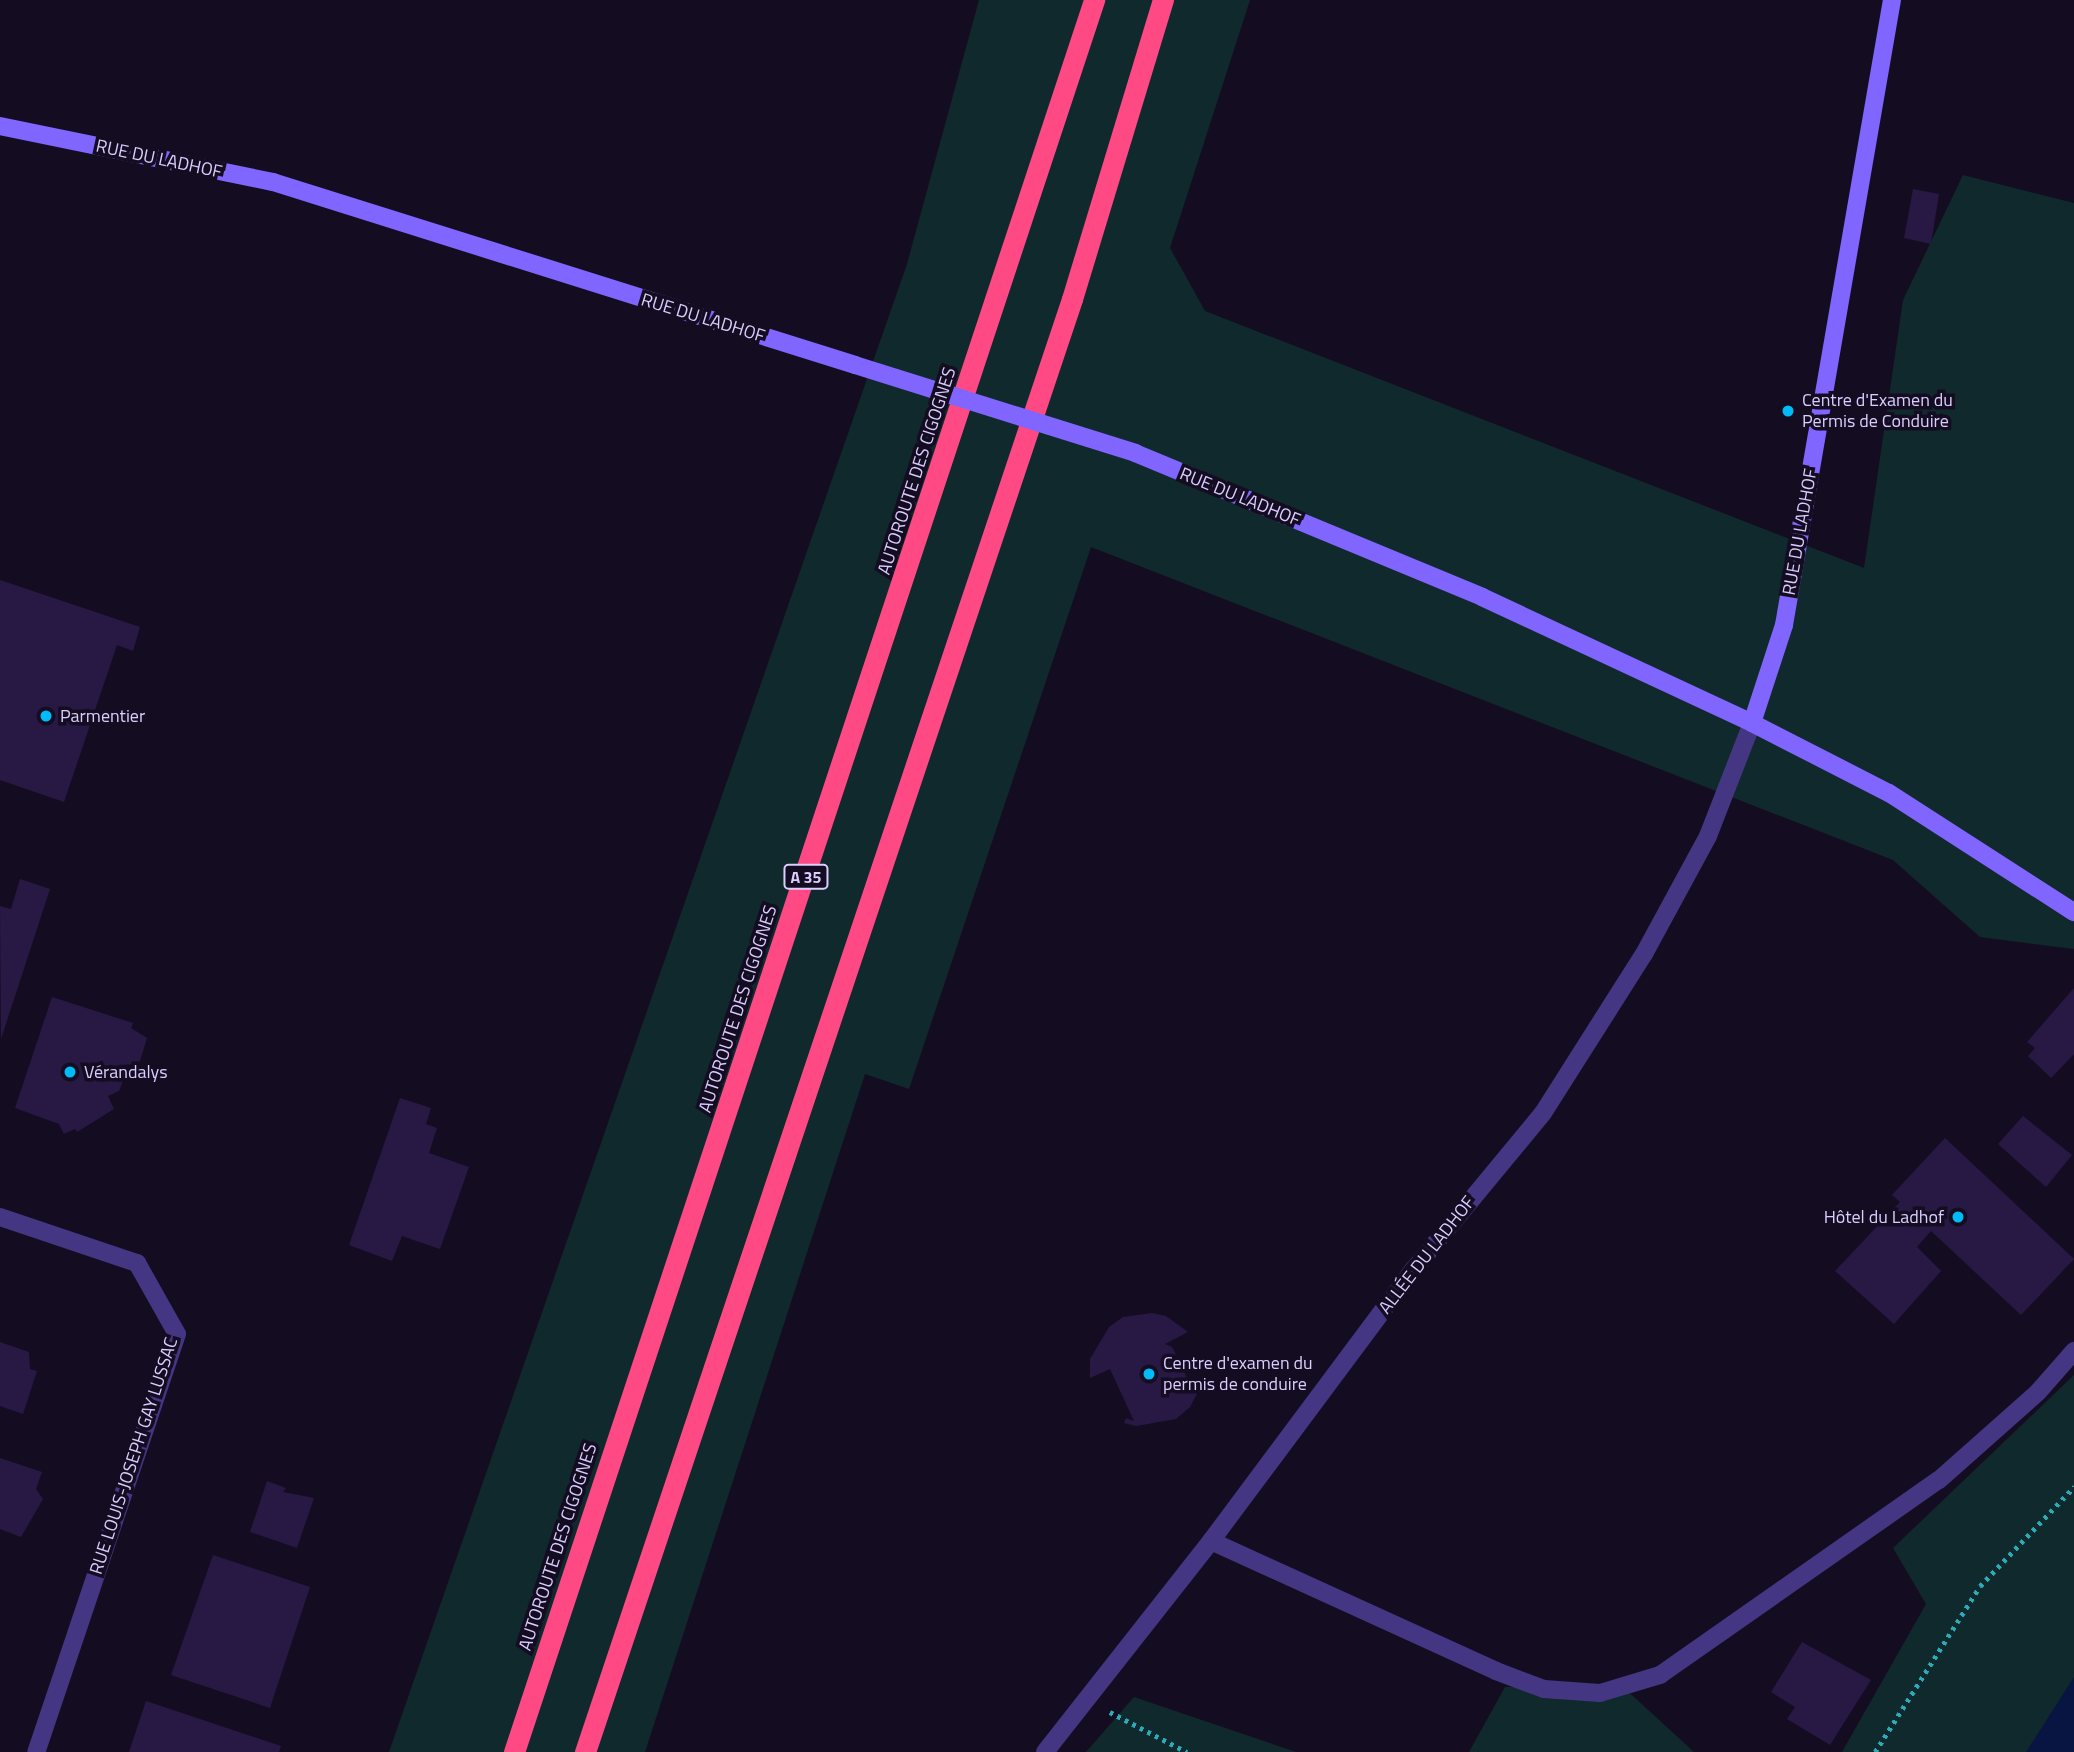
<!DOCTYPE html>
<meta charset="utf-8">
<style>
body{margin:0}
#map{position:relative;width:2074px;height:1752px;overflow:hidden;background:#140d22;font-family:"Titillium Web",sans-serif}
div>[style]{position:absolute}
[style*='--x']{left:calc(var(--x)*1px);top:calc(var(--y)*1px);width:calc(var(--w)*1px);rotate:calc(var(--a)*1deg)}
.green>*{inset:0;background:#10292d}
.water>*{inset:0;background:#081441}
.building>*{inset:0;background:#281844}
.path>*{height:4.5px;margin-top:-2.25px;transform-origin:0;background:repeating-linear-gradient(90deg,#2aabb7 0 3.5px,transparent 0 8.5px)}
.street>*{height:18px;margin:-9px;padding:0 9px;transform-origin:9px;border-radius:9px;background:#443683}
.secondary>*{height:18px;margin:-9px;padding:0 9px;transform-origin:9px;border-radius:9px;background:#8065ff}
.highway>*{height:21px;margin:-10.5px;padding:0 10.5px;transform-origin:10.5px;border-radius:10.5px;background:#ff4985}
.secondary-bridge>*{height:18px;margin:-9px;padding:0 9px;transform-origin:9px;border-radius:9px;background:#8065ff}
.dots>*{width:19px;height:19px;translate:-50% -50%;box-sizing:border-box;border:4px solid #140d22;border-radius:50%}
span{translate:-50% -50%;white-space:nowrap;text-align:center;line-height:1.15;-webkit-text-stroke:7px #140d22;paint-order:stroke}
.shield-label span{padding:2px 5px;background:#140d22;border:2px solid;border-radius:5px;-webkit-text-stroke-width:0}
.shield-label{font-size:16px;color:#dbceff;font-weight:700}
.street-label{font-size:18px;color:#dbceff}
.poi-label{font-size:18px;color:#dbceff}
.left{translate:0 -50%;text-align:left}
.right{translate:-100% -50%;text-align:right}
</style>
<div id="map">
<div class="green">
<i style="clip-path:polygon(979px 0,1250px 0,1170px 248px,1205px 311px,1864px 568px,1903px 300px,1963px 175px,2074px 203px,2074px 949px,1980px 937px,1893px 860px,1091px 547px,909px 1089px,865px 1074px,645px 1752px,389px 1752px,907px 264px)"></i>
<i style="clip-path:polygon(2074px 1375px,2074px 1752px,1842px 1752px,1926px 1604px,1893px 1548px)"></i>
<i style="clip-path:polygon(1621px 1685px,1694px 1752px,1469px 1752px,1505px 1687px)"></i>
<i style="clip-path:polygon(1134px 1697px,1296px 1752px,1086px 1752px)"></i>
</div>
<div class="water">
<i style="clip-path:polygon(2074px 1677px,2074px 1752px,2026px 1752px)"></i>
</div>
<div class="building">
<i style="clip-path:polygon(1913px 189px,1939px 194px,1931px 244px,1904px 238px)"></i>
<i style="clip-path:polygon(0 580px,140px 627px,133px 651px,117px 645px,64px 802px,0 780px)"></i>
<i style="clip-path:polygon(20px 879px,50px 889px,1px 1039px,0 906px,11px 909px)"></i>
<i style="clip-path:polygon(2074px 988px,2074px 1054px,2051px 1078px,2028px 1056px,2035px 1048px,2027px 1042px)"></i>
<i style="clip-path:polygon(52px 997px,133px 1023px,131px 1028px,147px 1038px,139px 1064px,118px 1065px,116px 1070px,124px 1078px,119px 1091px,108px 1096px,114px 1109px,77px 1132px,75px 1129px,64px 1134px,59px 1124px,15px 1108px)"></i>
<i style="clip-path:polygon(400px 1098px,431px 1108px,426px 1124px,437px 1128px,429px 1153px,469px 1167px,440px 1249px,402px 1236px,392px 1261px,349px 1245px)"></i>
<i style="clip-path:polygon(2023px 1116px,2072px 1155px,2046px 1187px,1998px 1144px)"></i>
<i style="clip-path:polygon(1945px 1138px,2074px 1259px,2021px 1315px,1931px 1231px,1917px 1247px,1941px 1271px,1894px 1324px,1835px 1271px,1900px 1202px,1892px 1195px)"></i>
<i style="clip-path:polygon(1152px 1313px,1166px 1316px,1188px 1332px,1165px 1344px,1172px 1347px,1176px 1355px,1172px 1361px,1177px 1358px,1194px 1392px,1196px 1386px,1200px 1388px,1190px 1407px,1176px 1419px,1136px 1426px,1124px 1423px,1126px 1418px,1134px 1421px,1110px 1369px,1090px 1378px,1090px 1359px,1109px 1327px,1123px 1317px)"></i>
<i style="clip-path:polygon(0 1342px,29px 1352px,30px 1369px,37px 1371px,23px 1414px,0 1406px)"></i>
<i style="clip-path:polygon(0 1458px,42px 1472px,36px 1489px,43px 1499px,21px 1537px,0 1529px)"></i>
<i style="clip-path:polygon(267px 1481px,286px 1488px,283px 1492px,314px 1498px,297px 1548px,250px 1532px)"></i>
<i style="clip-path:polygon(213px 1555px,310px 1587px,270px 1708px,171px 1675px)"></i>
<i style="clip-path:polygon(1802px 1642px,1871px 1680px,1830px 1745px,1787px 1719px,1795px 1707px,1771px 1692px)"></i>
<i style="clip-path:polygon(146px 1701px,281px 1746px,279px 1752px,129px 1752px)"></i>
</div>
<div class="path">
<i style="--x:1110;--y:1712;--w:87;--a:27.5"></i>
<i style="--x:1875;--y:1752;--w:196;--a:-57.7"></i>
<i style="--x:1980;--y:1586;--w:137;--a:-46.5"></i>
</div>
<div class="street">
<i style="--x:0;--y:1217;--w:145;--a:18.6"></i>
<i style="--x:137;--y:1263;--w:81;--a:60.6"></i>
<i style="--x:177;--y:1334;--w:441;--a:108.6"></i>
<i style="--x:1211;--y:1541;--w:313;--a:24.5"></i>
<i style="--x:1496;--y:1671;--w:51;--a:20.6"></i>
<i style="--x:1544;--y:1689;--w:56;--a:4.1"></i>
<i style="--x:1600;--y:1693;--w:63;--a:-16.7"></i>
<i style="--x:1660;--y:1675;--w:340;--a:-35"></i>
<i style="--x:1939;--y:1480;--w:132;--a:-41.6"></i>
<i style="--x:2038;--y:1392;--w:55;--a:-48.7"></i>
<i style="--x:1045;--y:1752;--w:268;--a:-51.8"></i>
<i style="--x:1211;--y:1541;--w:339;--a:-53.3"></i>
<i style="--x:1414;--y:1269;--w:202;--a:-50.4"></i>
<i style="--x:1543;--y:1113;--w:188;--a:-57.6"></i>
<i style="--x:1644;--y:954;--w:134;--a:-61.5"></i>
<i style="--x:1708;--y:836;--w:121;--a:-68.7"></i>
</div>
<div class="secondary">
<i style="--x:0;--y:126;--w:279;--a:11.6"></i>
<i style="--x:273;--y:182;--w:610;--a:17.45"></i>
<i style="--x:1135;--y:453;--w:376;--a:22.5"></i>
<i style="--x:1482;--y:597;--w:298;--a:25"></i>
<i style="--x:1752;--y:723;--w:154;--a:27.1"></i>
<i style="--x:1889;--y:793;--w:220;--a:32.8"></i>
<i style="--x:1752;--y:723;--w:103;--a:-71.9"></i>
<i style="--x:1784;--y:625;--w:634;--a:-80.2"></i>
</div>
<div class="highway">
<i style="--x:514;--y:1752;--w:1846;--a:-71.68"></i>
<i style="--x:585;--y:1752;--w:1532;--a:-71.47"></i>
<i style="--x:1072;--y:299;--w:313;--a:-73.1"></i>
</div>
<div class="secondary-bridge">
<i style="--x:855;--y:365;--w:294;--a:17.4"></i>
</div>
<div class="dots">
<i style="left:1788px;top:411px;background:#00bbf9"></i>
<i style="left:46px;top:716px;background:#00bbf9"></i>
<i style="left:70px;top:1072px;background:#00bbf9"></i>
<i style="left:1958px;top:1217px;background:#00bbf9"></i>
<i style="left:1149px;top:1374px;background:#00bbf9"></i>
</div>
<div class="shield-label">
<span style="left:806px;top:877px">A 35</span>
</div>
<div class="street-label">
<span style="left:159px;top:159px;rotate:12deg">RUE DU LADHOF</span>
<span style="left:703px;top:318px;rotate:17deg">RUE DU LADHOF</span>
<span style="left:917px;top:471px;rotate:-72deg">AUTOROUTE DES CIGOGNES</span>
<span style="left:1240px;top:497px;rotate:22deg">RUE DU LADHOF</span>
<span style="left:1800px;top:532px;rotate:-80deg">RUE DU LADHOF</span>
<span style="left:738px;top:1009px;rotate:-72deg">AUTOROUTE DES CIGOGNES</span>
<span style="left:1427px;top:1255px;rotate:-52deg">ALLÉE DU LADHOF</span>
<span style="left:134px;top:1456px;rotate:-72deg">RUE LOUIS-JOSEPH GAY LUSSAC</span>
<span style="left:558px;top:1547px;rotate:-72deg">AUTOROUTE DES CIGOGNES</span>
</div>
<div class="poi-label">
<span class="left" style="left:1802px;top:411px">Centre d'Examen du<br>Permis de Conduire</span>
<span class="left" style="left:60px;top:716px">Parmentier</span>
<span class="left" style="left:84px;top:1072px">Vérandalys</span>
<span class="right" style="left:1944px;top:1217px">Hôtel du Ladhof</span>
<span class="left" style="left:1163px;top:1374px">Centre d'examen du<br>permis de conduire</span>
</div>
</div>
